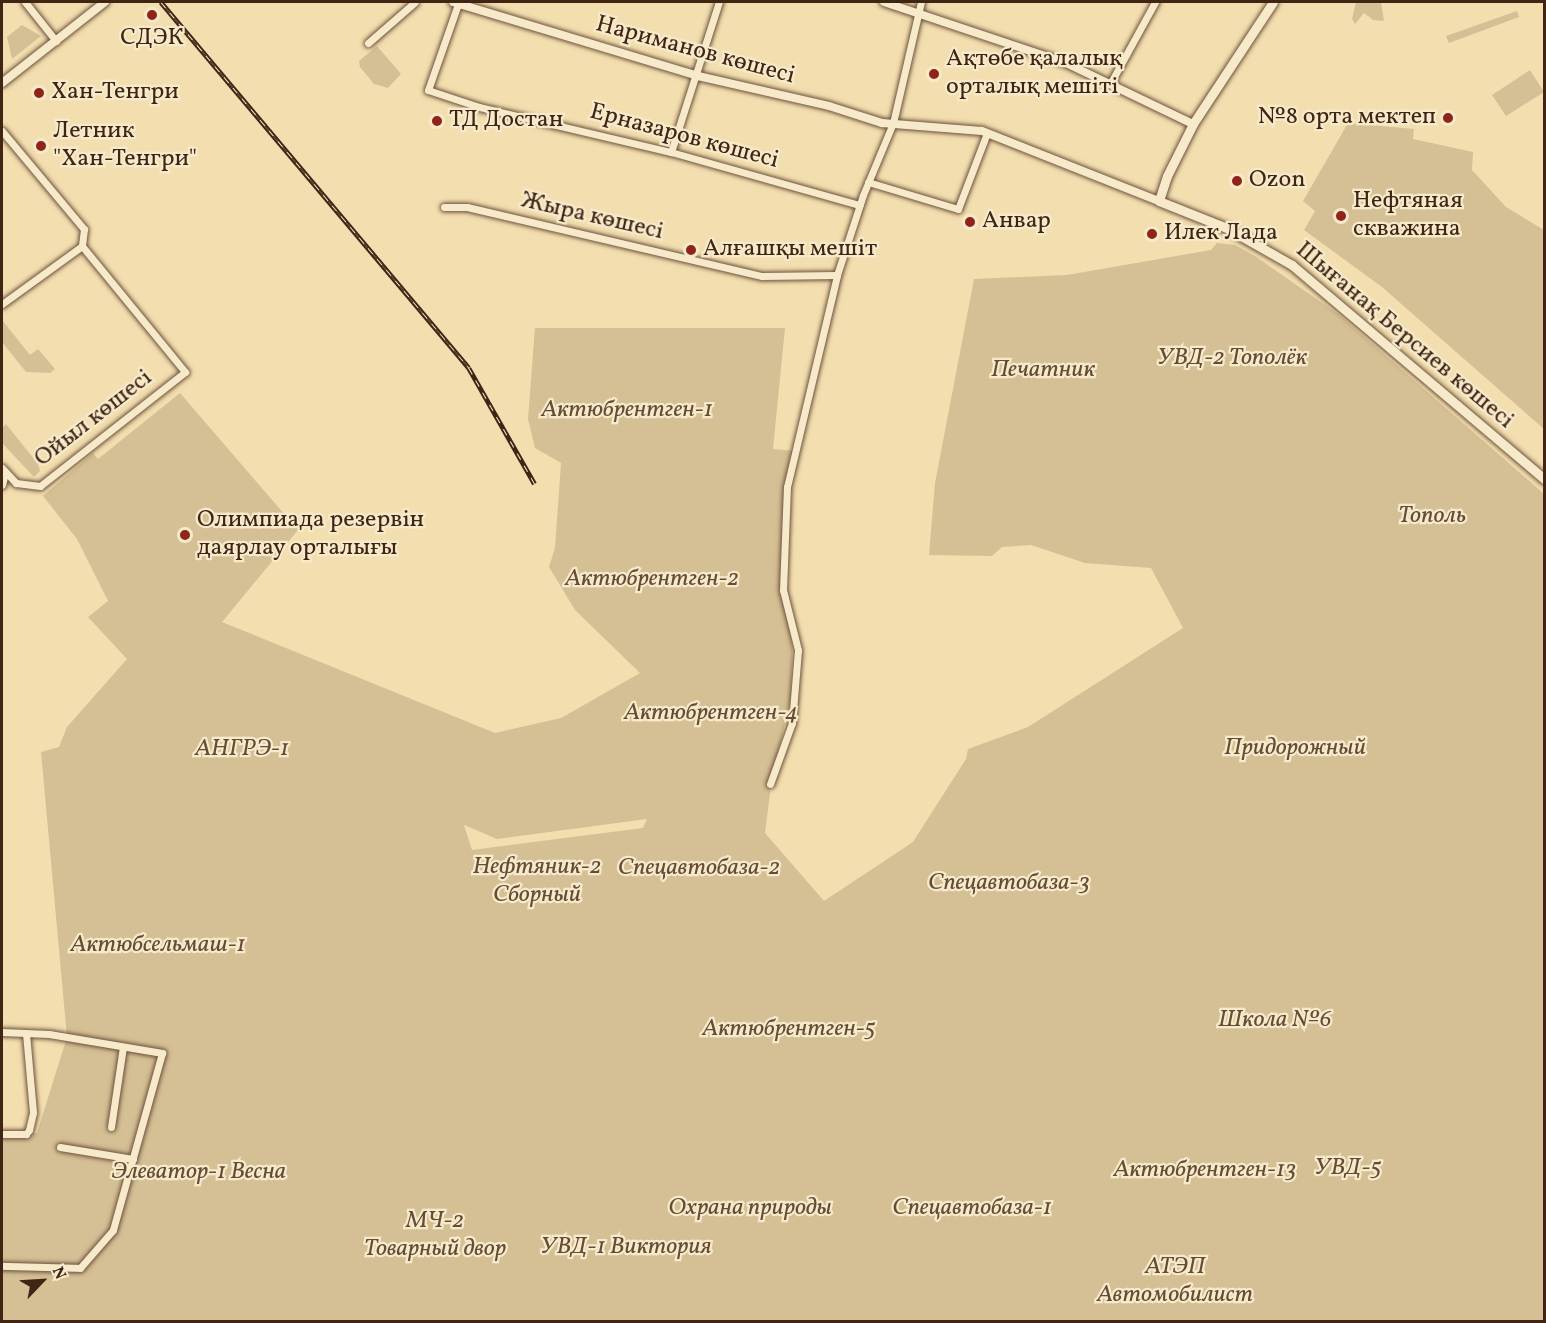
<!DOCTYPE html>
<meta charset="utf-8">
<style>
body{margin:0}
#map{position:relative;width:1546px;height:1323px;overflow:hidden;background:#f3deaf;font-family:Vollkorn,serif}
div>[style]{position:absolute}
[style*='--x']{left:calc(var(--x)*1px);top:calc(var(--y)*1px);width:calc(var(--w)*1px);rotate:calc(var(--a)*1deg)}
.green>*{inset:0;background:#d5bf95}
.roads{filter:drop-shadow(0 0 2px #6d533c) drop-shadow(0 0 2px #6d533c)}
.minor>*{height:7px;margin:-3.5px;padding:0 3.5px;transform-origin:3.5px;border-radius:3.5px;background:#f7eacb}
.tertiary>*{height:8px;margin:-4px;padding:0 4px;transform-origin:4px;border-radius:4px;background:#f7eacb}
.secondary>*{height:9px;margin:-4.5px;padding:0 4.5px;transform-origin:4.5px;border-radius:4.5px;background:#f7eacb}
.rail>*{height:4.5px;margin-top:-2.25px;transform-origin:0;background:repeating-linear-gradient(90deg,#f7eacb 0 7px,#402515 0 14px);box-sizing:border-box;border-block:2px solid #402515}
.dots>*{width:16px;height:16px;translate:-50% -50%;box-sizing:border-box;border:3px solid #f7eacb;border-radius:50%}
span{translate:-50% -50%;white-space:nowrap;text-align:center;line-height:1.15;-webkit-text-stroke:4.5px #f7eacb;paint-order:stroke}
.poi-label{font-size:24px;color:#402515}
.left{translate:0 -50%;text-align:left}
.right{translate:-100% -50%;text-align:right}
.street-label{font-size:24px;color:#402515}
.park-label{font-size:24px;color:#654c35;font-style:italic}
.frame{position:absolute;inset:0;border:3px solid #402515;pointer-events:none}
.north{position:absolute;left:12px;top:1251px;width:60px;height:60px;-webkit-text-stroke:4px #f7eacb;paint-order:stroke;rotate:65deg;font-size:16px;font-weight:700;line-height:24px;text-align:center;color:#402515}
.north::after{content:'';display:block;margin:auto;width:21px;height:27px;background:#402515;clip-path:polygon(50% 0,100% 100%,50% 72%,0 100%)}
</style>
<div id="map">
<div class="green">
<i style="clip-path:polygon(1356px 2px,1381px 2px,1384px 21px,1373px 20px,1364px 13px,1355px 24px,1352px 19px)"></i>
<i style="clip-path:polygon(1517px 11px,1519px 17px,1449px 43px,1446px 36px)"></i>
<i style="clip-path:polygon(22px 25px,41px 36px,12px 59px,7px 37px)"></i>
<i style="clip-path:polygon(377px 46px,401px 74px,388px 88px,374px 84px,360px 67px,359px 61px)"></i>
<i style="clip-path:polygon(1530px 70px,1544px 92px,1506px 116px,1492px 95px)"></i>
<i style="clip-path:polygon(1348px 123px,1414px 129px,1413px 139px,1473px 152px,1472px 170px,1506px 207px,1544px 230px,1544px 429px,1382px 287px,1304px 230px,1315px 211px,1303px 201px)"></i>
<i style="clip-path:polygon(evenodd,1217px 243px,1235px 245px,1255px 256px,1338px 314px,1544px 494px,1544px 1321px,2px 1321px,2px 1130px,37px 1133px,67px 1037px,41px 752px,59px 747px,67px 727px,127px 659px,88px 617px,108px 601px,77px 539px,43px 496px,93px 453px,98px 459px,180px 393px,298px 530px,222px 622px,495px 733px,561px 718px,640px 673px,575px 610px,549px 567px,555px 548px,561px 463px,535px 448px,528px 419px,535px 328px,785px 328px,773px 449px,796px 451px,787px 487px,784px 586px,792px 647px,791px 698px,772px 778px,765px 833px,824px 901px,913px 842px,966px 759px,968px 749px,1028px 727px,1183px 628px,1151px 568px,1085px 563px,1031px 545px,1002px 547px,992px 556px,929px 555px,935px 483px,974px 279px,1067px 275px,1211px 250px,1217px 243px,647px 819px,643px 828px,472px 850px,464px 825px,497px 839px,647px 819px)"></i>
<i style="clip-path:polygon(2px 320px,30px 355px,38px 349px,55px 369px,50px 373px,26px 372px,2px 342px)"></i>
<i style="clip-path:polygon(6px 424px,38px 464px,40px 471px,34px 477px,2px 443px,2px 428px)"></i>
</div>
<div class="roads">
<div class="minor">
<i style="--x:25;--y:2;--w:50;--a:51.5"></i>
<i style="--x:458;--y:4;--w:91;--a:109.2"></i>
<i style="--x:428;--y:90;--w:54;--a:18.4"></i>
<i style="--x:479;--y:107;--w:197;--a:13.2"></i>
<i style="--x:671;--y:152;--w:196;--a:15.7"></i>
<i style="--x:368;--y:43;--w:62;--a:-41.1"></i>
<i style="--x:1110;--y:84;--w:94;--a:-61.2"></i>
<i style="--x:2;--y:131;--w:128;--a:50.1"></i>
<i style="--x:84;--y:229;--w:17;--a:97"></i>
<i style="--x:82;--y:246;--w:163;--a:50.7"></i>
<i style="--x:185;--y:372;--w:184;--a:141.8"></i>
<i style="--x:40;--y:486;--w:24;--a:-173"></i>
<i style="--x:16;--y:483;--w:21;--a:-133"></i>
<i style="--x:671;--y:152;--w:157;--a:-72.3"></i>
<i style="--x:868;--y:182;--w:94;--a:16.7"></i>
<i style="--x:958;--y:209;--w:81;--a:-69.1"></i>
<i style="--x:444;--y:207;--w:23;--a:0"></i>
<i style="--x:467;--y:207;--w:303;--a:13.2"></i>
<i style="--x:762;--y:276;--w:75;--a:-0.8"></i>
<i style="--x:2;--y:304;--w:99;--a:-35.9"></i>
<i style="--x:2;--y:485;--w:12;--a:-76"></i>
<i style="--x:770;--y:784;--w:65;--a:-70.2"></i>
<i style="--x:792;--y:723;--w:73;--a:-85.3"></i>
<i style="--x:798;--y:650;--w:62;--a:-104"></i>
<i style="--x:783;--y:590;--w:103;--a:-87.8"></i>
<i style="--x:787;--y:487;--w:218;--a:-76.7"></i>
<i style="--x:837;--y:275;--w:84;--a:-72"></i>
<i style="--x:863;--y:195;--w:78;--a:-67.4"></i>
<i style="--x:893;--y:123;--w:124;--a:-77"></i>
<i style="--x:2;--y:1032;--w:47;--a:2.4"></i>
<i style="--x:49;--y:1034;--w:115;--a:9.5"></i>
<i style="--x:162;--y:1053;--w:184;--a:105.5"></i>
<i style="--x:113;--y:1230;--w:50;--a:131"></i>
<i style="--x:80;--y:1268;--w:78;--a:-178.5"></i>
<i style="--x:111;--y:1127;--w:81;--a:-81.5"></i>
<i style="--x:2;--y:1134;--w:24;--a:0"></i>
<i style="--x:26;--y:1134;--w:5;--a:-53"></i>
<i style="--x:29;--y:1130;--w:18;--a:-77"></i>
<i style="--x:33;--y:1112;--w:79;--a:-95.1"></i>
<i style="--x:60;--y:1147;--w:74;--a:9.3"></i>
</div>
<div class="tertiary">
<i style="--x:453;--y:2;--w:256;--a:16.8"></i>
<i style="--x:698;--y:76;--w:134;--a:12.9"></i>
<i style="--x:829;--y:106;--w:56;--a:17.8"></i>
<i style="--x:882;--y:123;--w:100;--a:4.6"></i>
<i style="--x:982;--y:131;--w:190;--a:21.6"></i>
<i style="--x:884;--y:2;--w:192;--a:18.5"></i>
<i style="--x:1066;--y:63;--w:141;--a:25.7"></i>
<i style="--x:2;--y:83;--w:131;--a:-38.2"></i>
</div>
<div class="secondary">
<i style="--x:1273;--y:2;--w:146;--a:123.3"></i>
<i style="--x:1193;--y:124;--w:58;--a:116.6"></i>
<i style="--x:1167;--y:176;--w:26;--a:108"></i>
<i style="--x:1159;--y:201;--w:73;--a:21.7"></i>
<i style="--x:1227;--y:228;--w:75;--a:29.6"></i>
<i style="--x:1292;--y:265;--w:331;--a:40.3"></i>
</div>
</div>
<div class="rail">
<i style="--x:161;--y:2;--w:478;--a:49.9"></i>
<i style="--x:469;--y:368;--w:133;--a:60.4"></i>
</div>
<div class="dots">
<i style="left:152px;top:15px;background:#8f2418"></i>
<i style="left:934px;top:74px;background:#8f2418"></i>
<i style="left:39px;top:93px;background:#8f2418"></i>
<i style="left:1448px;top:118px;background:#8f2418"></i>
<i style="left:437px;top:121px;background:#8f2418"></i>
<i style="left:41px;top:146px;background:#8f2418"></i>
<i style="left:1237px;top:181px;background:#8f2418"></i>
<i style="left:1341px;top:216px;background:#8f2418"></i>
<i style="left:970px;top:222px;background:#8f2418"></i>
<i style="left:1152px;top:234px;background:#8f2418"></i>
<i style="left:691px;top:250px;background:#8f2418"></i>
<i style="left:185px;top:535px;background:#8f2418"></i>
</div>
<div class="poi-label">
<span style="left:152px;top:39px">СДЭК</span>
<span class="left" style="left:946px;top:74px">Ақтөбе қалалық<br>орталық мешіті</span>
<span class="left" style="left:51px;top:93px">Хан-Тенгри</span>
<span class="right" style="left:1436px;top:118px">№8 орта мектеп</span>
<span class="left" style="left:449px;top:121px">ТД Достан</span>
<span class="left" style="left:53px;top:146px">Летник<br>"Хан-Тенгри"</span>
<span class="left" style="left:1249px;top:181px">Ozon</span>
<span class="left" style="left:1353px;top:216px">Нефтяная<br>скважина</span>
<span class="left" style="left:982px;top:222px">Анвар</span>
<span class="left" style="left:1164px;top:234px">Илек Лада</span>
<span class="left" style="left:703px;top:250px">Алғашқы мешіт</span>
<span class="left" style="left:197px;top:535px">Олимпиада резервін<br>даярлау орталығы</span>
</div>
<div class="street-label">
<span style="left:695px;top:51px;rotate:15deg">Нариманов көшесі</span>
<span style="left:684px;top:137px;rotate:15deg">Ерназаров көшесі</span>
<span style="left:592px;top:217px;rotate:13deg">Жыра көшесі</span>
<span style="left:1404px;top:336px;rotate:40deg">Шығанақ Берсиев көшесі</span>
<span style="left:94px;top:419px;rotate:-38deg">Ойыл көшесі</span>
</div>
<div class="park-label">
<span style="left:1232px;top:359px">УВД-2 Тополёк</span>
<span style="left:1043px;top:371px">Печатник</span>
<span style="left:627px;top:411px">Актюбрентген-1</span>
<span style="left:1432px;top:517px">Тополь</span>
<span style="left:652px;top:580px">Актюбрентген-2</span>
<span style="left:711px;top:714px">Актюбрентген-4</span>
<span style="left:1295px;top:749px">Придорожный</span>
<span style="left:242px;top:750px">АНГРЭ-1</span>
<span style="left:537px;top:882px">Нефтяник-2<br>Сборный</span>
<span style="left:699px;top:869px">Спецавтобаза-2</span>
<span style="left:1009px;top:884px">Спецавтобаза-3</span>
<span style="left:158px;top:946px">Актюбсельмаш-1</span>
<span style="left:1275px;top:1021px">Школа №6</span>
<span style="left:789px;top:1030px">Актюбрентген-5</span>
<span style="left:1348px;top:1169px">УВД-5</span>
<span style="left:1205px;top:1171px">Актюбрентген-13</span>
<span style="left:199px;top:1173px">Элеватор-1 Весна</span>
<span style="left:750px;top:1209px">Охрана природы</span>
<span style="left:972px;top:1209px">Спецавтобаза-1</span>
<span style="left:435px;top:1236px">МЧ-2<br>Товарный двор</span>
<span style="left:626px;top:1248px">УВД-1 Виктория</span>
<span style="left:1175px;top:1282px">АТЭП<br>Автомобилист</span>
</div>
<div class="frame"></div>
<div class="north">N</div>
</div>
